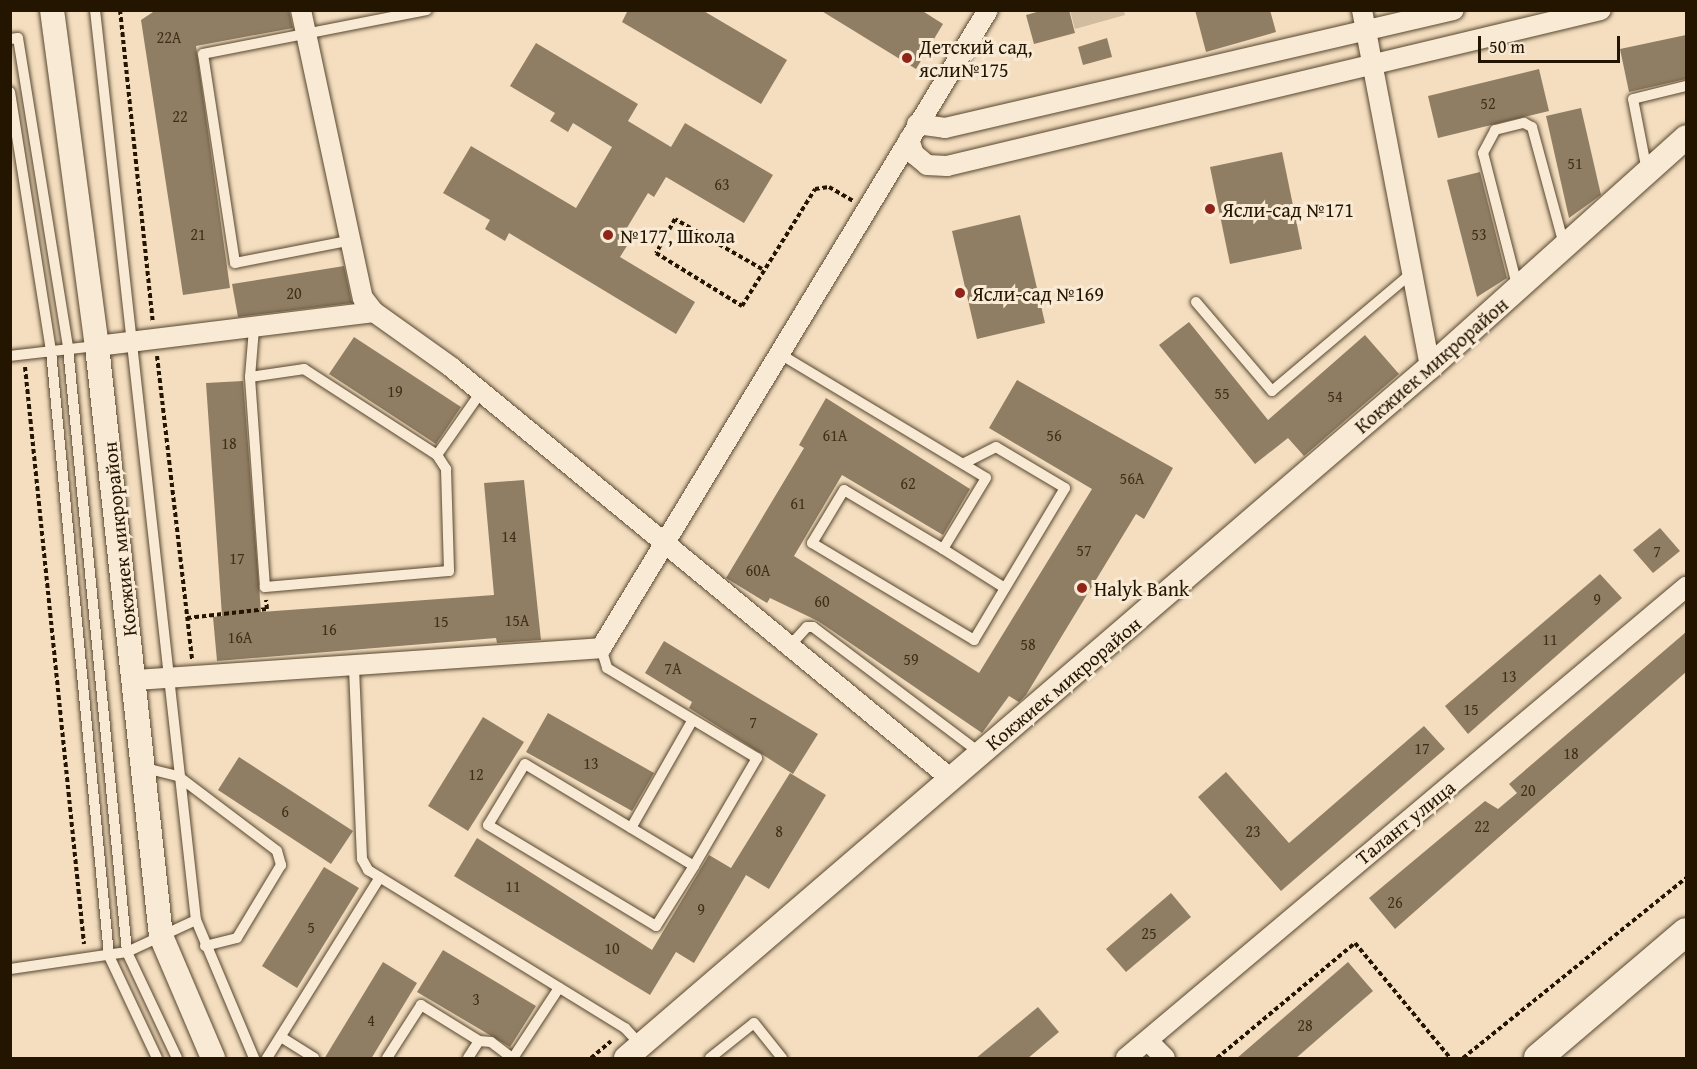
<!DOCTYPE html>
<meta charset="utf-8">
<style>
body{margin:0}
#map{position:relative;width:1697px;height:1069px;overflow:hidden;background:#f4debf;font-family:"Gentium Book Plus",serif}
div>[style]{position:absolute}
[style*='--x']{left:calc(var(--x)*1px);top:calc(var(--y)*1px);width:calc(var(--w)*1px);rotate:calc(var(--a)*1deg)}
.green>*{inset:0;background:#d1bc9f}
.building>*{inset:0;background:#907e64}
.path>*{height:4px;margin-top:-2px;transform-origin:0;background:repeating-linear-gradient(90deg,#241501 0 4.5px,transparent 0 7.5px)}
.roads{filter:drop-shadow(0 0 2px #584730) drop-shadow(0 0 2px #584730)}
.service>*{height:10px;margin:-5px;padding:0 5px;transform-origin:5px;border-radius:5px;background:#f8ead5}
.minor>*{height:20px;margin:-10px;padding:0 10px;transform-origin:10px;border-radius:10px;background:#f8ead5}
.tertiary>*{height:24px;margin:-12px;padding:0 12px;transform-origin:12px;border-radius:12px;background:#f8ead5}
.secondary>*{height:28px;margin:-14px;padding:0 14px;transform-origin:14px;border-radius:14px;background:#f8ead5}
.dots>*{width:16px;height:16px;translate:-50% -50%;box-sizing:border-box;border:3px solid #f8ead5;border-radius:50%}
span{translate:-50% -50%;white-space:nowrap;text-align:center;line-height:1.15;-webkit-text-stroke:6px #f8ead5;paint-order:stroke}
.number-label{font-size:16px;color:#3f2f1a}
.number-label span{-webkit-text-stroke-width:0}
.poi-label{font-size:20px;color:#241501}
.left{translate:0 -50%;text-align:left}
.street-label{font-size:20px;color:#241501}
.frame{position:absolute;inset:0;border:12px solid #241501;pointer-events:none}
.scale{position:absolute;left:1478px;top:36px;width:142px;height:27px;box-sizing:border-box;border:3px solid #241501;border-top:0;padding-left:8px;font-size:18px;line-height:21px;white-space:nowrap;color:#241501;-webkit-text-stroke:4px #f8ead5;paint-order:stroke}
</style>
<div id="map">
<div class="green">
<i style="clip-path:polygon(1070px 11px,1124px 11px,1125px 15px,1075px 29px)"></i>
</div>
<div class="building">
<i style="clip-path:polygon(289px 10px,293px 28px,196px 46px,230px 288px,183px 295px,141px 20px,156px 10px)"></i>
<i style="clip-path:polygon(628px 10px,702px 10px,787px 60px,761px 104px,622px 22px)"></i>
<i style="clip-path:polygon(820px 10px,921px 10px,943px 24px,916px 69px)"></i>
<i style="clip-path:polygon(1044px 10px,1069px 10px,1075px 33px,1034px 44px,1026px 15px)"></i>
<i style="clip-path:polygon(1195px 10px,1270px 10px,1276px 32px,1206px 52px)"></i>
<i style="clip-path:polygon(1686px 35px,1686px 79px,1629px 92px,1620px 49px)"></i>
<i style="clip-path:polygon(1107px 38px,1112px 57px,1083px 65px,1078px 47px)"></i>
<i style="clip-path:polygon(536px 43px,638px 104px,628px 121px,671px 147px,685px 123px,773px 175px,744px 223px,666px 177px,654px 197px,648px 193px,622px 236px,630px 241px,620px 257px,695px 302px,676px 334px,509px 233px,505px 241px,485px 229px,490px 220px,443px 193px,471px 146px,576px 208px,612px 147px,573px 123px,568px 132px,550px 121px,555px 113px,510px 86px)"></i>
<i style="clip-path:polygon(1539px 69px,1549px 111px,1438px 138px,1428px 96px)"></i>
<i style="clip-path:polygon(1581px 108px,1601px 195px,1569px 218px,1546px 116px)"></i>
<i style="clip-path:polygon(1282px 152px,1302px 249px,1230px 264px,1210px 167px)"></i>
<i style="clip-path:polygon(1480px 172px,1507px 278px,1477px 297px,1447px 180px)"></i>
<i style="clip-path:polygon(1020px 215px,1045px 323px,977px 339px,952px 231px)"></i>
<i style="clip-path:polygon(344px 266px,352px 303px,238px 317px,232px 284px)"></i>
<i style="clip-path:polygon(1189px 322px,1268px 420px,1365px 335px,1399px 374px,1304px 456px,1288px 438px,1255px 464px,1159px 345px)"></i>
<i style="clip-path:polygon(354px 337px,461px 407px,436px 444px,329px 374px)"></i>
<i style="clip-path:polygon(1017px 380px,1173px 468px,1144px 519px,1136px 514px,1026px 695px,1019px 702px,1009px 696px,982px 733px,818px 621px,770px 598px,767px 603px,726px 578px,804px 448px,799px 445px,826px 398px,970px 489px,943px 535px,842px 475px,794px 556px,979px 673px,1092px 489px,989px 428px)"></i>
<i style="clip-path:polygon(243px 381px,261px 612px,494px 595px,484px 483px,524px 480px,541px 640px,497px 643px,496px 638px,217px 661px,213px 617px,222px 616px,206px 383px)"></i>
<i style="clip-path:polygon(1660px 528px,1680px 551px,1653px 573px,1633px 550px)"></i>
<i style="clip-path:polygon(1600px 574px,1622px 598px,1468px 734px,1445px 706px)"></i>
<i style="clip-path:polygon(1686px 632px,1686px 672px,1395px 929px,1369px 898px,1485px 801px,1498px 809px,1517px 793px,1509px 784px)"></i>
<i style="clip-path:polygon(664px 641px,818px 734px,793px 774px,689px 708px,692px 702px,645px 673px)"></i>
<i style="clip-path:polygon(548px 713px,654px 773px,632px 811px,526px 752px)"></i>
<i style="clip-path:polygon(483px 717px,524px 742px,468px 831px,428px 806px)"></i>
<i style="clip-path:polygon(1424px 726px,1445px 749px,1281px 891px,1198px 797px,1226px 772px,1289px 843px)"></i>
<i style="clip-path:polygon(239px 757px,353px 831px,331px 864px,218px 790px)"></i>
<i style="clip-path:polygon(790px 773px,826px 795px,769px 889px,746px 875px,694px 963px,676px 952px,650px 995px,454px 876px,477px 838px,652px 950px,709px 855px,731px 868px)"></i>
<i style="clip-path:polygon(324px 867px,359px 888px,297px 988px,262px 966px)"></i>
<i style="clip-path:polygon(1171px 893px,1191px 917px,1126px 972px,1106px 949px)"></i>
<i style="clip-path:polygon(443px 950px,536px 1006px,510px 1047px,417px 992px)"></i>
<i style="clip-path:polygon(383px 962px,417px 983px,371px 1059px,324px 1059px)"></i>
<i style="clip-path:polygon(1348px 962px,1373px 991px,1295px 1059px,1236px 1059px)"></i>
<i style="clip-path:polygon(1038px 1007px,1059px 1032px,1027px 1059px,975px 1059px)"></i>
</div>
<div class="path">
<i style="--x:120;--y:10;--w:314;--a:84"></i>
<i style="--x:762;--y:269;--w:100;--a:-150.1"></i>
<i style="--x:675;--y:219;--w:39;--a:119"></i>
<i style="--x:656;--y:253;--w:101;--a:31.6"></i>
<i style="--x:742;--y:306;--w:138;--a:-58"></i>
<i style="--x:815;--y:189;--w:14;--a:-8"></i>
<i style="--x:829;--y:187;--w:28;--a:30"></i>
<i style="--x:157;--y:356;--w:305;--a:83.4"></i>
<i style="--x:25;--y:367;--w:580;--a:84.16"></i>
<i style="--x:187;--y:618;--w:81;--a:-6.4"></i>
<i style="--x:267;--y:609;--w:9;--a:-96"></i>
<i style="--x:591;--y:1058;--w:26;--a:-40"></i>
<i style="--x:1217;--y:1058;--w:180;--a:-39.8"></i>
<i style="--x:1355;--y:943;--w:149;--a:50.4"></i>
<i style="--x:1463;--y:1058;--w:287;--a:-38.9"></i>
</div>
<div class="roads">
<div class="service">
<i style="--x:95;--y:10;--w:916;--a:83.67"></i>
<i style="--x:196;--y:920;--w:150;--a:67.2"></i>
<i style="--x:10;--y:39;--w:8;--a:-7"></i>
<i style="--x:18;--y:38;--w:314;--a:80.8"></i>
<i style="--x:68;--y:348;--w:607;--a:84.42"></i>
<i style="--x:127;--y:952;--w:118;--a:171.7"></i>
<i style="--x:10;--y:92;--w:262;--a:81"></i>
<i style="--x:51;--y:351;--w:608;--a:84.52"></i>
<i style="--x:109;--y:956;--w:113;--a:64.8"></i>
<i style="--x:1647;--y:171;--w:73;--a:-101"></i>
<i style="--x:1633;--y:99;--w:55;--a:-13.8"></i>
<i style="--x:352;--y:240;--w:119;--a:168.9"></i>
<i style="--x:235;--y:263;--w:211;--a:-98.7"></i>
<i style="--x:203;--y:54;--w:228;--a:-11.1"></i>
<i style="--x:1518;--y:289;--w:140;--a:-104.4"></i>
<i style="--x:1483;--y:153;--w:26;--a:-62"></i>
<i style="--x:1495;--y:130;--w:30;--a:-14"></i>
<i style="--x:1524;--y:123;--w:9;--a:27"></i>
<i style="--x:1532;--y:127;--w:122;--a:74.8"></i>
<i style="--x:1196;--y:302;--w:117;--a:49.5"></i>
<i style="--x:1272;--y:391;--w:186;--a:-40.2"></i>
<i style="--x:780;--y:354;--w:240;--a:31"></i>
<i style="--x:986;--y:478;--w:83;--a:121.2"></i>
<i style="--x:943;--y:549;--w:115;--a:-149.2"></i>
<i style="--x:844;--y:490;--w:62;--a:121.1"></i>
<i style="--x:812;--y:543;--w:189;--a:30.9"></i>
<i style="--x:974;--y:640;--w:177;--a:-59.1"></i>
<i style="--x:1065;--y:488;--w:80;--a:-149.3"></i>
<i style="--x:996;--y:447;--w:37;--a:153"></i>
<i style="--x:10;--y:356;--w:88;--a:-6.6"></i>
<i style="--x:304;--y:369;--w:158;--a:32.9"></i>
<i style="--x:437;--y:455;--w:17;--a:57"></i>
<i style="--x:446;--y:469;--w:102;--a:88.3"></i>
<i style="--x:449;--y:571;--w:185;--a:175"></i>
<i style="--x:265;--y:587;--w:211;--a:-94.1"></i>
<i style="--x:250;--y:377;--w:55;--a:-8.4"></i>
<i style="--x:250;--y:377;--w:49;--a:-85.3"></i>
<i style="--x:437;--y:455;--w:77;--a:-55.1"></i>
<i style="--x:943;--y:549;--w:73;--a:32.2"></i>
<i style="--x:601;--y:648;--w:21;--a:73"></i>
<i style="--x:607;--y:668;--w:175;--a:31"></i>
<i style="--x:757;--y:758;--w:125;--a:120.3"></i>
<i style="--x:694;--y:866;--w:71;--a:122.3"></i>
<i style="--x:656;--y:926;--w:196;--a:-149"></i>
<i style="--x:488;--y:825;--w:71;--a:-58.8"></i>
<i style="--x:525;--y:764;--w:197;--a:31.1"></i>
<i style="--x:788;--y:648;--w:28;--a:-48"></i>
<i style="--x:807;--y:627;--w:6;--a:0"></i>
<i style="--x:813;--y:627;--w:209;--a:37"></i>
<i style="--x:354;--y:668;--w:191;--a:87.6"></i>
<i style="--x:362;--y:859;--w:13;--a:61"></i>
<i style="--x:368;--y:870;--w:302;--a:31.6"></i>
<i style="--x:625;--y:1028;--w:23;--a:47"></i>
<i style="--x:145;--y:768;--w:34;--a:14"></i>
<i style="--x:178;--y:776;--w:124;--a:37.1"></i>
<i style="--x:277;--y:851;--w:15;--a:74"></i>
<i style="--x:281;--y:865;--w:85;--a:121.1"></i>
<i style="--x:237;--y:938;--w:33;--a:166"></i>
<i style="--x:631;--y:828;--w:123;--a:-60.3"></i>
<i style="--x:281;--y:1037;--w:39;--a:32"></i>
<i style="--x:479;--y:1041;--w:12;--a:5"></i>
<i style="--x:491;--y:1042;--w:26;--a:37"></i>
<i style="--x:177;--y:1058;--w:117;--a:-115.3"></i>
<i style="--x:127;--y:952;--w:76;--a:-24.9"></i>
<i style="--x:267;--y:1058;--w:213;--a:-58"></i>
<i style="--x:387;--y:1058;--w:63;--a:-57.3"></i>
<i style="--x:421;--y:1005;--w:68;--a:31.8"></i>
<i style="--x:479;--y:1041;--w:20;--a:123"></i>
<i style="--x:513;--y:1058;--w:84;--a:-56.7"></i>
<i style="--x:710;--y:1058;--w:56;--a:-38.5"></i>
<i style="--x:754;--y:1023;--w:45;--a:51.3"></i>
</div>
<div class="minor">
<i style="--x:301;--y:10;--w:295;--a:77.9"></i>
<i style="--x:363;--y:298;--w:18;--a:52"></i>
<i style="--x:374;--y:312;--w:95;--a:35.5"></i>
<i style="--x:451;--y:367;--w:646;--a:39.48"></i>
<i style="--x:1362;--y:10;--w:363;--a:79.2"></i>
<i style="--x:917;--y:124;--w:28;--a:8"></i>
<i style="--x:945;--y:128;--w:522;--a:-13.05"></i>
<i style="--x:909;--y:139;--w:16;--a:72"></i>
<i style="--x:914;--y:154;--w:17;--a:40"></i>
<i style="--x:927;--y:165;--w:20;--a:3"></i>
<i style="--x:947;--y:166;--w:672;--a:-13.42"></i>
<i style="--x:97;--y:346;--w:279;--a:-7"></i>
<i style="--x:135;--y:680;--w:467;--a:-3.9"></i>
<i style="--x:601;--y:648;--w:746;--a:-58.76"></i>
<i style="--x:1148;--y:1041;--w:24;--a:45"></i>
<i style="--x:1126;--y:1058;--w:732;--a:-40.07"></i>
</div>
<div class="tertiary">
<i style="--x:52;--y:10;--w:339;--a:82.4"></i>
<i style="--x:97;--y:346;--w:593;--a:83.81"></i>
<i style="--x:161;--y:936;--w:133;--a:66.9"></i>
<i style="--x:626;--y:1058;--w:1060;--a:-40.68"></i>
<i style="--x:1430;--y:367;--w:344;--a:-41.9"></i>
</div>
<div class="secondary">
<i style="--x:1538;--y:1058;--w:194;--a:-40.4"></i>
</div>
</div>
<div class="dots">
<i style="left:907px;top:58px;background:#8f2418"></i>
<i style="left:1210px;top:209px;background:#8f2418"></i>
<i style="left:608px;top:235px;background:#8f2418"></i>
<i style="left:960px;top:293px;background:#8f2418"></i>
<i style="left:1082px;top:588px;background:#8f2418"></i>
</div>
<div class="number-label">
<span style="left:169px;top:37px">22А</span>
<span style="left:1488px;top:103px">52</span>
<span style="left:180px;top:116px">22</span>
<span style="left:1575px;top:163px">51</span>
<span style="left:722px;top:184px">63</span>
<span style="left:198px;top:234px">21</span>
<span style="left:1479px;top:234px">53</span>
<span style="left:294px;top:293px">20</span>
<span style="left:395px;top:391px">19</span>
<span style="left:1222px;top:393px">55</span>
<span style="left:1335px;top:396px">54</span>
<span style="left:835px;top:435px">61А</span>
<span style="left:1054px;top:435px">56</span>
<span style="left:229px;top:443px">18</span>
<span style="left:1132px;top:478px">56А</span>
<span style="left:908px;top:483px">62</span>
<span style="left:798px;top:503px">61</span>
<span style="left:509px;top:536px">14</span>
<span style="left:1084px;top:550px">57</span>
<span style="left:1657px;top:551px">7</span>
<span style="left:237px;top:558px">17</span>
<span style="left:758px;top:570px">60А</span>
<span style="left:1597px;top:599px">9</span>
<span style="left:822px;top:601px">60</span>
<span style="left:517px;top:620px">15А</span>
<span style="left:441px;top:621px">15</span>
<span style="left:329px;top:629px">16</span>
<span style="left:240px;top:637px">16А</span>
<span style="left:1550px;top:639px">11</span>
<span style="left:1028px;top:644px">58</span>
<span style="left:911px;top:659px">59</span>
<span style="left:673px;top:668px">7А</span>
<span style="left:1509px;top:676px">13</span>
<span style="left:1471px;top:709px">15</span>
<span style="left:753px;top:722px">7</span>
<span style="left:1422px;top:748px">17</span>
<span style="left:1571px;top:753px">18</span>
<span style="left:591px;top:763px">13</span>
<span style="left:476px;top:774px">12</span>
<span style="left:1528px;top:790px">20</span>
<span style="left:285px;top:811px">6</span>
<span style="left:1482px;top:826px">22</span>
<span style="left:779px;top:831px">8</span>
<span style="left:1253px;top:831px">23</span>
<span style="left:513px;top:886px">11</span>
<span style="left:1395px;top:902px">26</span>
<span style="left:701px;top:909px">9</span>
<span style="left:311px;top:927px">5</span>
<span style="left:1149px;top:933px">25</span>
<span style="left:612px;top:948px">10</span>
<span style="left:476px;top:999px">3</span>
<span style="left:371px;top:1020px">4</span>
<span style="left:1305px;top:1025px">28</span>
</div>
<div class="poi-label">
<span class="left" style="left:919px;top:58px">Детский сад,<br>ясли№175</span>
<span class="left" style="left:1222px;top:209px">Ясли-сад №171</span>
<span class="left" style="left:620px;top:235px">№177, Школа</span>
<span class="left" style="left:972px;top:293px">Ясли-сад №169</span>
<span class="left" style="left:1094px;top:588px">Halyk Bank</span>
</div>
<div class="street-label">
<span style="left:1431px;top:365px;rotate:-41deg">Кокжиек микрорайон</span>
<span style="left:119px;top:539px;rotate:-96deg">Кокжиек микрорайон</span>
<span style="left:1063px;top:683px;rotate:-40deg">Кокжиек микрорайон</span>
<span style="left:1405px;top:822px;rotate:-39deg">Талант улица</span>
</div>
<div class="frame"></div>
<div class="scale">50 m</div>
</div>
